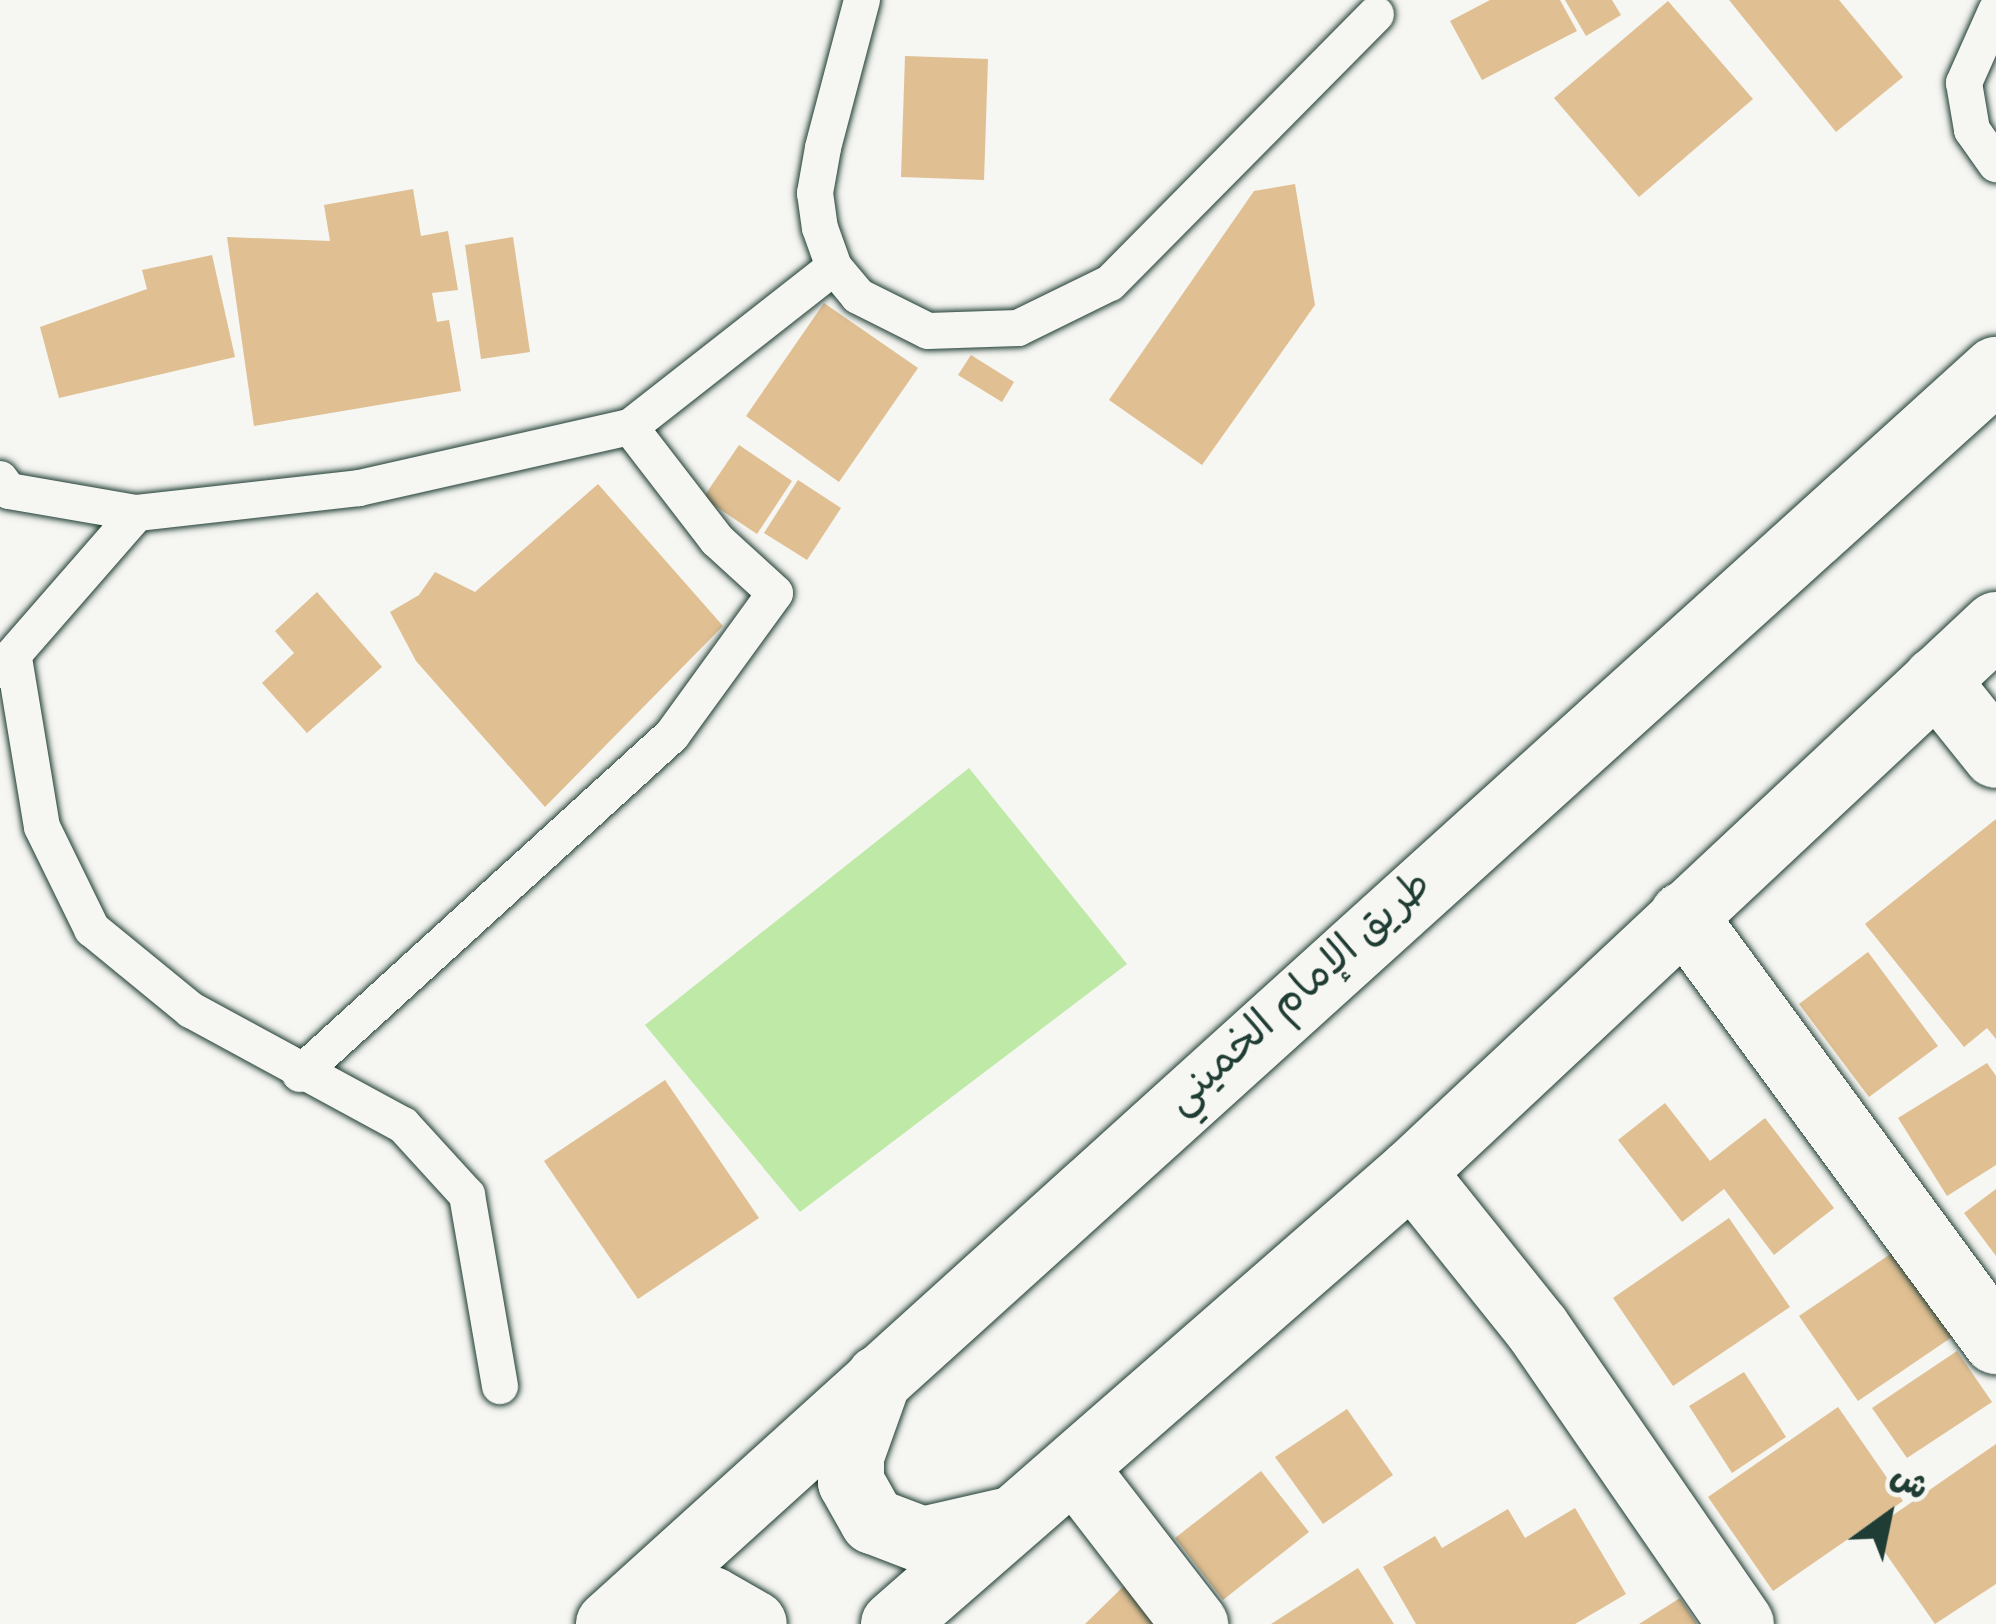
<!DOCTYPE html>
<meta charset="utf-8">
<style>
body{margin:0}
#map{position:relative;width:1996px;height:1624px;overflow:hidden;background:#f6f6f2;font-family:"Gochi Hand","Playpen Sans Arabic",sans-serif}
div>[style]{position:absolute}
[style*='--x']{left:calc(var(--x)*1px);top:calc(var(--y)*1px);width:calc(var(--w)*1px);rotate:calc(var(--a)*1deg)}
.green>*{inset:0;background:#bfe9a6}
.building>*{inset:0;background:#e0bf92}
.roads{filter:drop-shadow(0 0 3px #1f3d34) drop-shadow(0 0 3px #1f3d34)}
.service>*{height:36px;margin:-18px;padding:0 18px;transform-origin:18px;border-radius:18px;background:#f6f6f2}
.minor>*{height:66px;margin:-33px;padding:0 33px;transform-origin:33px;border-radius:33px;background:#f6f6f2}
.trunk>*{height:66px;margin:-33px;padding:0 33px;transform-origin:33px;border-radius:33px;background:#f6f6f2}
span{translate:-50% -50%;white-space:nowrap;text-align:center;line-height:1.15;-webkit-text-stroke:9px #f6f6f2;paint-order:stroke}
.street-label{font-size:42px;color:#1f3d34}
.north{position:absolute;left:1828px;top:1456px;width:120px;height:120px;-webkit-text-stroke:9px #f6f6f2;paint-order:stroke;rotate:33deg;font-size:33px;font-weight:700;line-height:48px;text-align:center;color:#1f3d34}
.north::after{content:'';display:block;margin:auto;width:42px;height:54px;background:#1f3d34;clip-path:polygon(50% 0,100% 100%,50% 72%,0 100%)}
</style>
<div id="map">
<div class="green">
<i style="clip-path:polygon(969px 768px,1127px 964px,800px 1212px,645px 1025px)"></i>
</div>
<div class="building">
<i style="clip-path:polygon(1490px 0,1560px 0,1577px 31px,1482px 80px,1450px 21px)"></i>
<i style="clip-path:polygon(1565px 0,1612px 0,1621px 15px,1586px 36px)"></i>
<i style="clip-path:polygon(1729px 0,1839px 0,1903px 77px,1836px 132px)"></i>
<i style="clip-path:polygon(1668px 1px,1753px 99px,1639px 197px,1554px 98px)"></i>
<i style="clip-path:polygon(905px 56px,988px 59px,984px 180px,901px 177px)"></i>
<i style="clip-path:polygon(1295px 184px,1315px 305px,1202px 465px,1109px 400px,1254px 191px)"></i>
<i style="clip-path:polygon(413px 189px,421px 236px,448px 231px,458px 290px,432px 293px,437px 322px,449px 320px,461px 391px,254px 426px,227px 237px,330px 241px,324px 205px)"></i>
<i style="clip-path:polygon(513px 237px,530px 352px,481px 359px,465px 245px)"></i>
<i style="clip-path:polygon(212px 255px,235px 357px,59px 398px,40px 327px,147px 289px,142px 270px)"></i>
<i style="clip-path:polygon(824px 303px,918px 368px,839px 482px,746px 416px)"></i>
<i style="clip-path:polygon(971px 355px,1014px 382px,1002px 402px,958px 375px)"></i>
<i style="clip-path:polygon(739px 445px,792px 481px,757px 534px,703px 498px)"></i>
<i style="clip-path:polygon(798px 480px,841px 508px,807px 560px,764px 533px)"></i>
<i style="clip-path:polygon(598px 484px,723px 626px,545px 807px,416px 661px,390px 612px,419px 595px,435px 572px,475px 592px)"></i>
<i style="clip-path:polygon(317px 592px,382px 667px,307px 733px,262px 683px,294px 653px,275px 631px)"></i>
<i style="clip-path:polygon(1996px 819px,1996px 1039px,1987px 1028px,1964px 1047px,1865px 924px)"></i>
<i style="clip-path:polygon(1868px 952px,1938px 1046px,1869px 1097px,1799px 1004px)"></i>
<i style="clip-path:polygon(1987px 1063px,1996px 1076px,1996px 1165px,1947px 1196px,1898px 1118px)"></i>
<i style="clip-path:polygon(665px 1080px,759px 1218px,638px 1299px,544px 1161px)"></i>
<i style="clip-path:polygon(1665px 1103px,1710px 1161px,1765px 1118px,1834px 1208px,1774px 1255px,1724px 1189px,1682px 1222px,1618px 1140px)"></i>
<i style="clip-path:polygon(1996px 1189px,1996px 1256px,1964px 1213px)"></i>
<i style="clip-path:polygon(1729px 1218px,1790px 1307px,1673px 1386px,1613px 1298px)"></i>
<i style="clip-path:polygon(1895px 1251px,1952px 1337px,1858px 1401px,1799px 1316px)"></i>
<i style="clip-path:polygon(1957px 1351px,1992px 1402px,1907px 1458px,1872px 1408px)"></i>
<i style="clip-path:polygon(1744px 1372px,1786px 1437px,1732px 1473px,1689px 1406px)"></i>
<i style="clip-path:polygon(1838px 1407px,1903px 1501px,1773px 1591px,1708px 1497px)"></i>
<i style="clip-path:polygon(1347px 1409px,1393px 1475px,1323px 1524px,1275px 1457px)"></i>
<i style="clip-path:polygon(1996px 1444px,1996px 1584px,1935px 1624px,1870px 1531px)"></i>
<i style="clip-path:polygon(1261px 1471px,1309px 1532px,1223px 1600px,1175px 1538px)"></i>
<i style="clip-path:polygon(1575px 1508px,1626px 1594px,1575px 1624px,1416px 1624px,1383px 1567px,1435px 1536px,1442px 1548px,1508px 1509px,1525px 1538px)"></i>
<i style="clip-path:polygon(1358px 1568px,1394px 1624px,1271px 1624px)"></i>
<i style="clip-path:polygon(1132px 1578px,1176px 1624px,1085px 1624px)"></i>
<i style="clip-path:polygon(1680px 1598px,1697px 1624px,1639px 1624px)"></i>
</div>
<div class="roads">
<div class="service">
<i style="--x:862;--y:0;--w:153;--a:104.8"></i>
<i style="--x:823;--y:148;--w:46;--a:100.1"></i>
<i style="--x:815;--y:193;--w:35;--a:82"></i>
<i style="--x:820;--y:228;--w:41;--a:70.3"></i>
<i style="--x:834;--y:267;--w:38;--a:50"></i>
<i style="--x:858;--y:296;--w:78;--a:26.6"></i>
<i style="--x:928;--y:331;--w:90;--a:-1.9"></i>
<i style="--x:1018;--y:328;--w:102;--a:-26.1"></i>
<i style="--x:1110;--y:283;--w:378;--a:-45.3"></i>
<i style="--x:1996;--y:11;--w:79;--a:114"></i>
<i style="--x:1964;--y:83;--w:48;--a:80.3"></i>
<i style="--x:1972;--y:130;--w:42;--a:54.8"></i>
<i style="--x:0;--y:479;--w:15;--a:53"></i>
<i style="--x:9;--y:491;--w:130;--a:9.8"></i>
<i style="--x:137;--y:513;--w:223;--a:-6.4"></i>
<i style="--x:359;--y:488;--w:278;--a:-12.7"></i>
<i style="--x:630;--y:427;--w:259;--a:-38.1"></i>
<i style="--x:14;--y:658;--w:171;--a:80.6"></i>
<i style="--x:42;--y:827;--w:114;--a:63.9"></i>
<i style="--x:92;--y:929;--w:128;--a:39.3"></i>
<i style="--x:191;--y:1010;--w:241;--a:28.5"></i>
<i style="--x:403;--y:1125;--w:95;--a:47.6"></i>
<i style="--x:467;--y:1195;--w:194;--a:80.2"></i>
<i style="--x:0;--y:670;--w:208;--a:-48.9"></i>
<i style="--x:300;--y:1074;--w:503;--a:-42.34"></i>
<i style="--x:672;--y:735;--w:175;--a:-54"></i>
<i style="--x:775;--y:593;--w:79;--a:-137.6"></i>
<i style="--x:717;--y:540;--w:143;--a:-127.6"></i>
</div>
<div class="minor">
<i style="--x:1936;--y:680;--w:96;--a:51.3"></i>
<i style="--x:1683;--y:915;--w:529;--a:53.69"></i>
<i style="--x:1412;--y:1172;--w:200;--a:51.3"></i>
<i style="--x:1537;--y:1328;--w:359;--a:55.4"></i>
<i style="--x:1076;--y:1470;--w:195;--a:52.3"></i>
</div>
<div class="trunk">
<i style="--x:879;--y:1378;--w:83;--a:109.7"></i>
<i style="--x:851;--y:1456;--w:26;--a:90"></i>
<i style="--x:851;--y:1482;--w:45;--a:60.6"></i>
<i style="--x:873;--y:1521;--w:53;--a:20.8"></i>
<i style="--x:923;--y:1540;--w:84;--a:-13"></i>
<i style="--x:609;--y:1624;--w:1870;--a:-42.12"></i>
<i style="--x:619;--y:1624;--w:96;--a:-14.5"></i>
<i style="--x:712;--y:1600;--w:48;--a:29.7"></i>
<i style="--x:894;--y:1624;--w:687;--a:-41.11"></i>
<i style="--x:1412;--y:1172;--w:800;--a:-43.13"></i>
</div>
</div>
<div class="street-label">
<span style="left:1302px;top:996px;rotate:-42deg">طريق الإمام الخميني</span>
</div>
<div class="north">ش</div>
</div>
